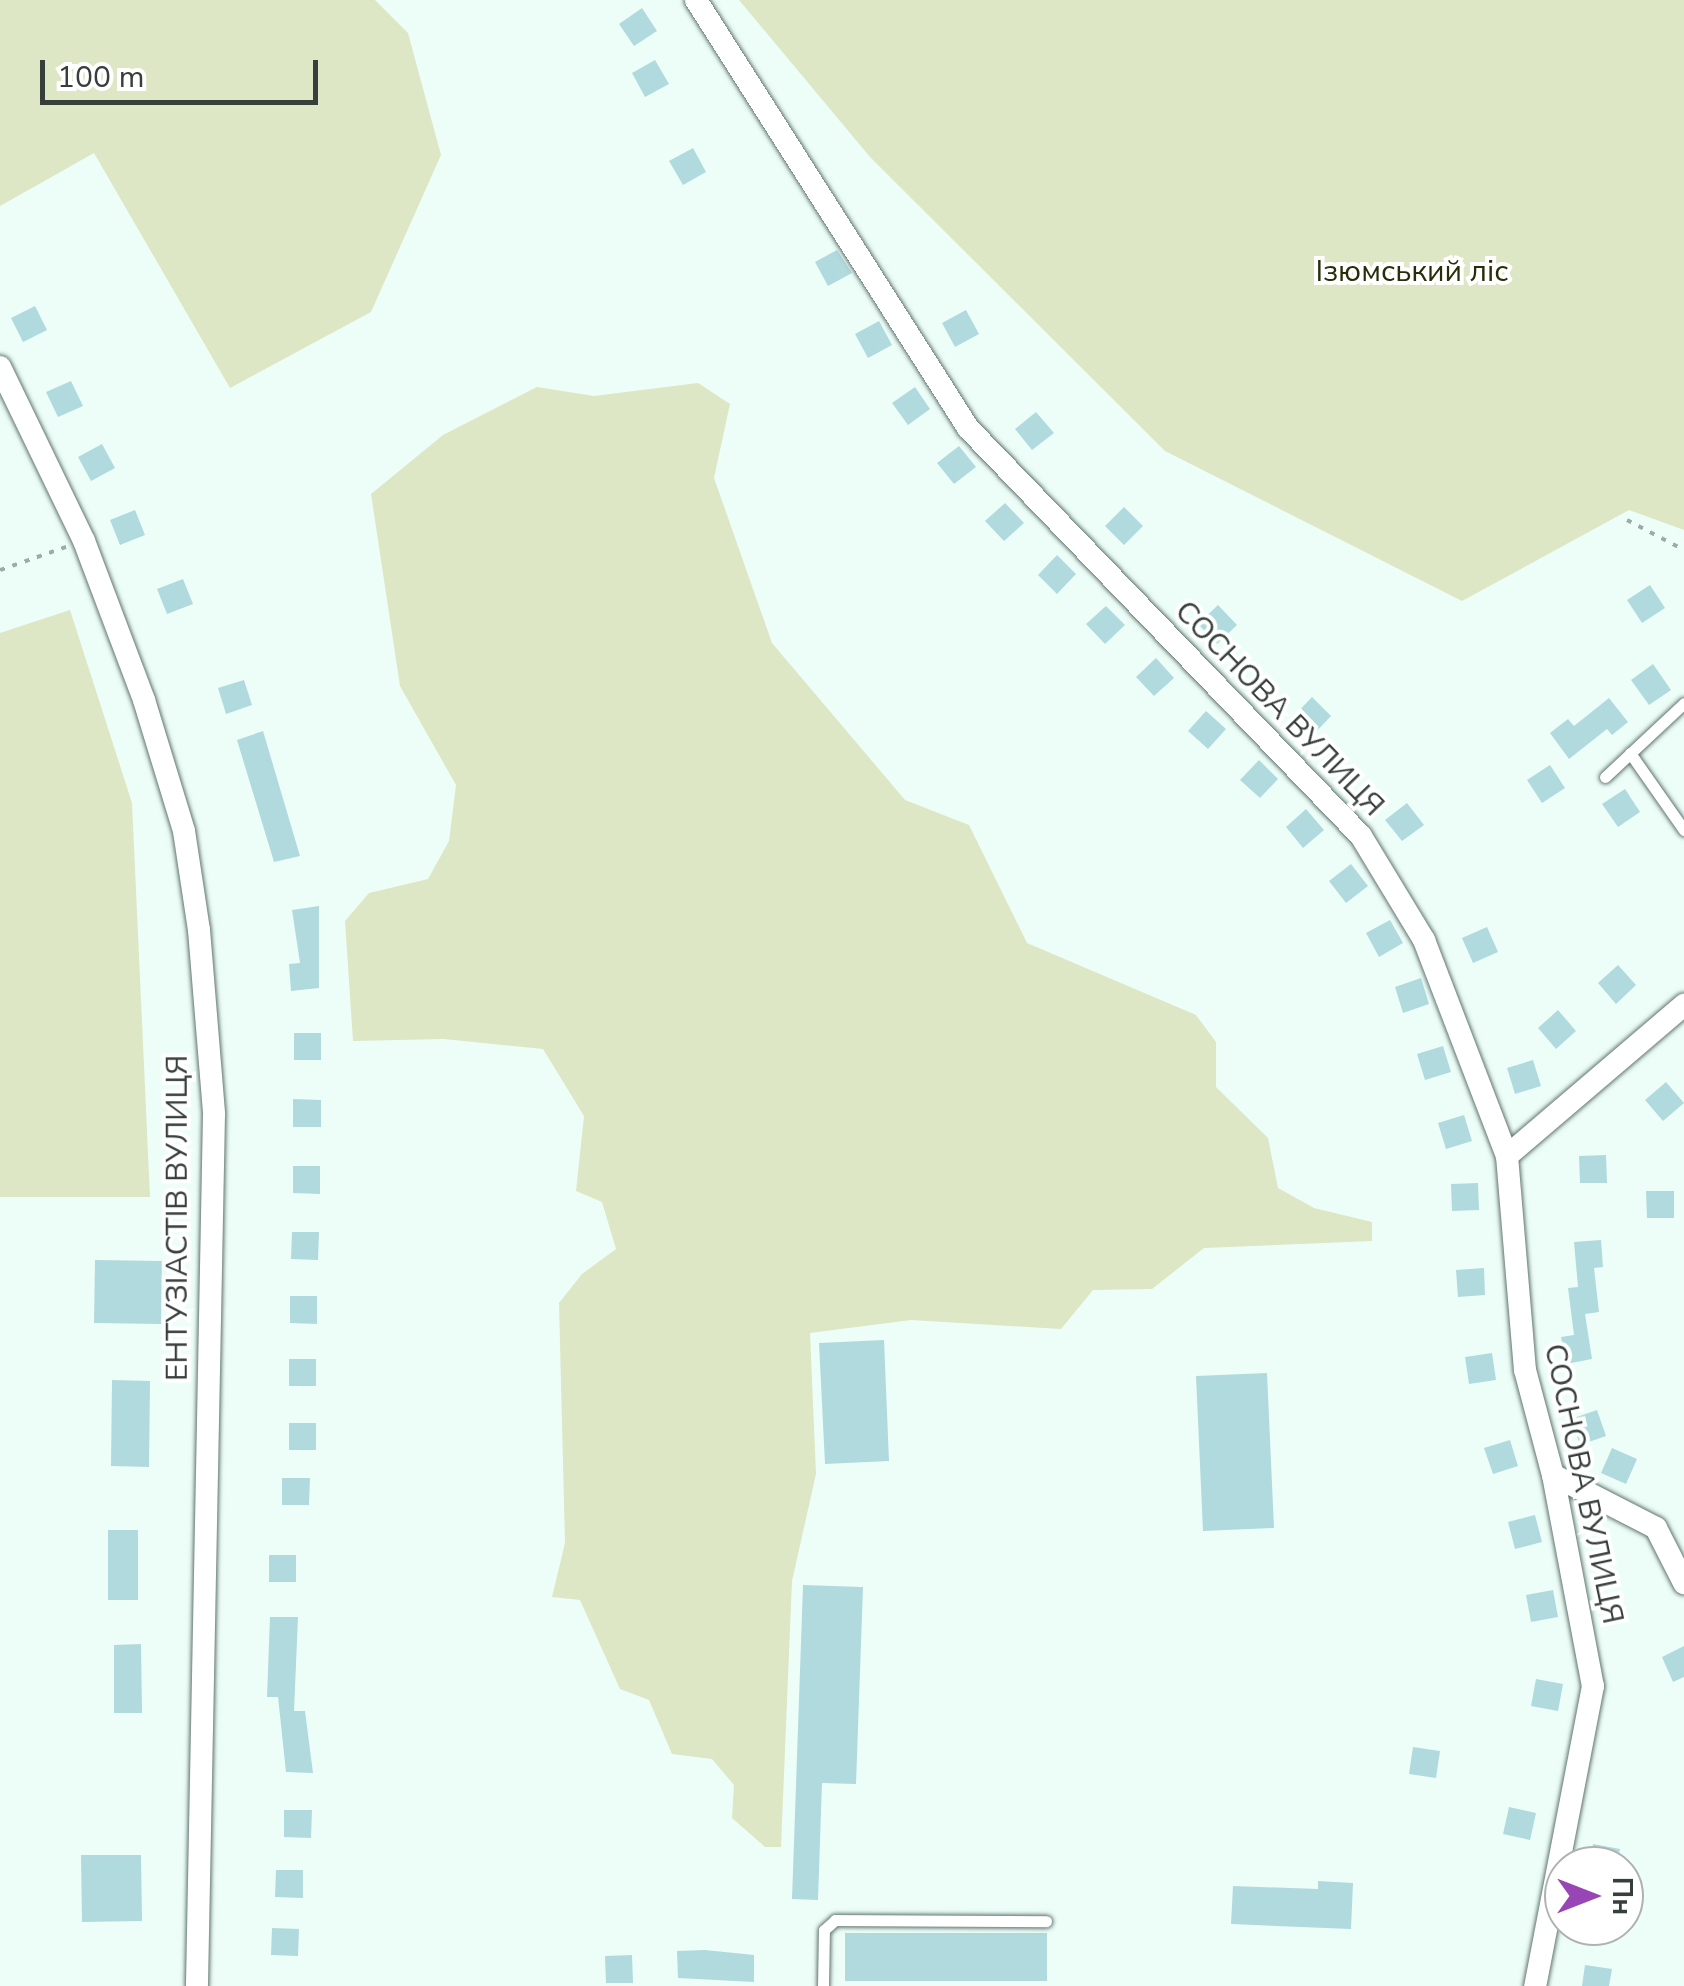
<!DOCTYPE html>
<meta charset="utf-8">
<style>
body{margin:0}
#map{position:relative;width:1684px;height:1986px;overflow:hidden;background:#edfef9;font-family:"Nunito Sans",sans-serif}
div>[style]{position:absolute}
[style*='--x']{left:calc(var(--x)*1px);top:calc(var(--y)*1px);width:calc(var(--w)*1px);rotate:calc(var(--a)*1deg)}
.green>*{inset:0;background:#dde6c5}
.building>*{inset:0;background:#b0dade}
.path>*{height:4px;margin-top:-2px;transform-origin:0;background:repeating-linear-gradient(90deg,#9daba7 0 5px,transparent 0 13px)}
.roads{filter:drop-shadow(0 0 2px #61746e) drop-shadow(0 0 2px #61746e)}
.lane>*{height:11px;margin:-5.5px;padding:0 5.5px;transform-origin:5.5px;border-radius:5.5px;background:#fff}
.street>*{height:22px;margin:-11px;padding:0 11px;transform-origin:11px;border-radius:11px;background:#fff}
span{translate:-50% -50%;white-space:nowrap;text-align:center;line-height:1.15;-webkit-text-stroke:8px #fff;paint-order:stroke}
.park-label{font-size:30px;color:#282f08}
.street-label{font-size:30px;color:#363f3c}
.north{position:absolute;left:1544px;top:1846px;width:100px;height:100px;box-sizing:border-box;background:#fff;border:2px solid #afb2b1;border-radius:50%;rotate:90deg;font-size:28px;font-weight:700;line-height:40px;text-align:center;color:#363f3c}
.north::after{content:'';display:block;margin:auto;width:35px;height:45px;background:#9846b5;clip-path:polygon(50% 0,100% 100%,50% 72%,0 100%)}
.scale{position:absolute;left:40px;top:60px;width:278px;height:45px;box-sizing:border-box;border:5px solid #363f3c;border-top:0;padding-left:12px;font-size:30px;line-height:35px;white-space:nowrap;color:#363f3c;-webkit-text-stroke:8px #fff;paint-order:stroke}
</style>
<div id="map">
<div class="green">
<i style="clip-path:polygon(0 0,375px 0,408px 33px,441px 155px,371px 312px,230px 388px,94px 153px,0 206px)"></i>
<i style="clip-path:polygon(739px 0,1684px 0,1684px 530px,1629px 510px,1462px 601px,1165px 451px,870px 157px)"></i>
<i style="clip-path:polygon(698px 383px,730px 404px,714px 478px,772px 643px,905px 800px,969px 825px,1027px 943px,1196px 1015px,1216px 1042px,1216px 1087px,1268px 1138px,1278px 1188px,1314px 1208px,1372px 1222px,1372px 1241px,1204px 1248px,1152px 1289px,1093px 1290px,1061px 1329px,911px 1320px,810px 1333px,816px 1474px,792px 1581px,781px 1847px,765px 1847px,732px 1818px,734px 1785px,712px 1759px,672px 1754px,649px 1700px,620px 1689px,580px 1600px,552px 1597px,565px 1543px,559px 1303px,582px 1274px,616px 1249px,602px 1202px,576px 1191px,584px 1116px,543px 1049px,444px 1039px,353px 1041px,345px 921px,369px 893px,428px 879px,449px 841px,456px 785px,400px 686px,371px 494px,443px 435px,537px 387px,594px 396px)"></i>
<i style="clip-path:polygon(70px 610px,132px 803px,150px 1197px,0 1197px,0 633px)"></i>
</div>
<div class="building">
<i style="clip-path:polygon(642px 8px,657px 31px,634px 46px,619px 24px)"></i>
<i style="clip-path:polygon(655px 60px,669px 84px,645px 97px,632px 73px)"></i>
<i style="clip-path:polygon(693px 148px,706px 172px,683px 185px,669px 161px)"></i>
<i style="clip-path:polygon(837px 250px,852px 273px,828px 286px,815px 262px)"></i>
<i style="clip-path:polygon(35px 306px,47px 330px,23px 342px,11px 318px)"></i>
<i style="clip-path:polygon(966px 310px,979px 334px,955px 347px,942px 323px)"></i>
<i style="clip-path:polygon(879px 321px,892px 345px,868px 358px,855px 334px)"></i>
<i style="clip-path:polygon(71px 381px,83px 406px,58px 417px,46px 392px)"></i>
<i style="clip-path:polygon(915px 387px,930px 409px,908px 425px,892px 403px)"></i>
<i style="clip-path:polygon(1036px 412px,1054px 433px,1032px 450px,1015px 429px)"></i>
<i style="clip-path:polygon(102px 444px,115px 468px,91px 481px,78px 457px)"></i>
<i style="clip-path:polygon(959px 446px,976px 467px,954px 484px,937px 463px)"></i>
<i style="clip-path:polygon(1005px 503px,1024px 523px,1004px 541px,985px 521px)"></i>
<i style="clip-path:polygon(1124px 507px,1143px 526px,1124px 545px,1105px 526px)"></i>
<i style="clip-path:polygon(135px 510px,145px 535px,120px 545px,110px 520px)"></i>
<i style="clip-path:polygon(1057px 555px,1076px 574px,1057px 594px,1038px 575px)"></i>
<i style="clip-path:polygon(183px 579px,193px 604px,167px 614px,157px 589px)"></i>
<i style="clip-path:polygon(1650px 585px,1665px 608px,1642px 623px,1627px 600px)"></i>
<i style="clip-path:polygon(1218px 605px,1237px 625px,1217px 644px,1198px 624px)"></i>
<i style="clip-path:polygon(1106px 606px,1125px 625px,1105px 644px,1086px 624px)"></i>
<i style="clip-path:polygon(1156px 658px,1174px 678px,1154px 696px,1136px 677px)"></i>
<i style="clip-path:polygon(1653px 664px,1671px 690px,1649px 705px,1631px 680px)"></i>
<i style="clip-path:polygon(244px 680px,252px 705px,226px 714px,218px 688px)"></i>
<i style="clip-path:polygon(1312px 697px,1331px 716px,1312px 736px,1293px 717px)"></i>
<i style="clip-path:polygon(1609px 698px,1628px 722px,1612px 735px,1607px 729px,1569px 759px,1550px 733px,1568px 719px,1574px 726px)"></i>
<i style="clip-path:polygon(1206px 711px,1226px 729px,1208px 749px,1188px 731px)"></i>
<i style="clip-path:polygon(263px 731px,300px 856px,274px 862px,237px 740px)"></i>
<i style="clip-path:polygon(1259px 760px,1278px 779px,1260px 798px,1240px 780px)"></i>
<i style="clip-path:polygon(1550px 765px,1565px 788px,1542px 803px,1527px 780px)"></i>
<i style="clip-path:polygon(1625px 789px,1640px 812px,1618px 827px,1602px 804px)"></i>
<i style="clip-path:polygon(1407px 803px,1424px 825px,1402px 841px,1385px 820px)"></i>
<i style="clip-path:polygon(1306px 809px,1324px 830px,1303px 848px,1286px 827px)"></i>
<i style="clip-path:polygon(1351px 864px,1368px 886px,1346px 903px,1329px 881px)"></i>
<i style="clip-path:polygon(319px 906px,319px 988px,291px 991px,289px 964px,300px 963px,292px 910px)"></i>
<i style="clip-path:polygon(1390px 920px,1403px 943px,1379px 957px,1366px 933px)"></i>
<i style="clip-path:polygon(1487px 927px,1498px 952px,1473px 963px,1462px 938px)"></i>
<i style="clip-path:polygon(1618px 965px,1636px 985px,1616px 1004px,1598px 983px)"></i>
<i style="clip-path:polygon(1421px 978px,1429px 1004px,1403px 1013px,1395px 987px)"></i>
<i style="clip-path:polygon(1558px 1010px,1576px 1031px,1556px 1049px,1538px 1028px)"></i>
<i style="clip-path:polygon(294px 1033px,321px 1033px,321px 1060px,294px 1060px)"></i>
<i style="clip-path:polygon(1443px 1046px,1451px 1072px,1425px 1080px,1417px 1054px)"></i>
<i style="clip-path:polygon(1533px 1060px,1541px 1086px,1515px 1094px,1507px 1068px)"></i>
<i style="clip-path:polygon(1666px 1082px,1684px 1103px,1663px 1121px,1645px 1100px)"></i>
<i style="clip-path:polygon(293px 1099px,321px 1100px,321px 1127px,293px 1127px)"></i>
<i style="clip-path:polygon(1464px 1115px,1472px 1141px,1446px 1149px,1438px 1123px)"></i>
<i style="clip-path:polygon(1606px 1155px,1607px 1183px,1580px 1183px,1579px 1156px)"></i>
<i style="clip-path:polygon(293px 1166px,320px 1166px,320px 1194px,293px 1193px)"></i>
<i style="clip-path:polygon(1478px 1183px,1479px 1210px,1452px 1211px,1451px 1184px)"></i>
<i style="clip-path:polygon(1646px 1191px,1674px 1191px,1674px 1218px,1647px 1218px)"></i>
<i style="clip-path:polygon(292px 1232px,319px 1232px,318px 1260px,291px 1259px)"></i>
<i style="clip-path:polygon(1601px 1240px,1603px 1267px,1594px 1268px,1599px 1312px,1585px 1314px,1592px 1359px,1566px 1364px,1561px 1337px,1574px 1335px,1568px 1288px,1578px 1287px,1574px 1242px)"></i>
<i style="clip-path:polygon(95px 1260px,162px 1261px,161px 1324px,94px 1323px)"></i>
<i style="clip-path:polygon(1484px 1268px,1485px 1295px,1458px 1297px,1456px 1270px)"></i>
<i style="clip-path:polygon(290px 1296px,317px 1296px,317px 1324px,290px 1323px)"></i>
<i style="clip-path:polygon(884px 1340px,889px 1461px,825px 1464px,819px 1343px)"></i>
<i style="clip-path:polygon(1492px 1353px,1496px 1380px,1469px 1384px,1465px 1357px)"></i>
<i style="clip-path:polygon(289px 1359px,316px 1359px,316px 1386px,289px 1386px)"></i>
<i style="clip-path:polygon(1267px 1373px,1274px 1528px,1203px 1531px,1196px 1376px)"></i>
<i style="clip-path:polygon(112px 1380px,150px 1381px,149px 1467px,111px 1466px)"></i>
<i style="clip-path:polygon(1597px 1410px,1606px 1436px,1580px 1445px,1571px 1419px)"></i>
<i style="clip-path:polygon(289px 1423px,316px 1423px,316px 1450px,289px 1450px)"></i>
<i style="clip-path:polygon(1510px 1440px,1518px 1466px,1493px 1474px,1484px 1448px)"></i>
<i style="clip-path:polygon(1612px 1448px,1637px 1459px,1626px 1484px,1601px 1473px)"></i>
<i style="clip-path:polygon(282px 1478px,310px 1478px,309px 1505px,282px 1505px)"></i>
<i style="clip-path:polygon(1535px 1515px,1542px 1542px,1515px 1549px,1508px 1522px)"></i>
<i style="clip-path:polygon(108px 1530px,138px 1530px,138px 1600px,108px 1600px)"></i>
<i style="clip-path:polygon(269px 1555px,296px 1555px,296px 1582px,269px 1582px)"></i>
<i style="clip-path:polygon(803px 1585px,863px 1587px,856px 1784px,822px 1783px,818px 1900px,792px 1899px)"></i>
<i style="clip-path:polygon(1553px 1590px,1558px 1617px,1531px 1622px,1526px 1595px)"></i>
<i style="clip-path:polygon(270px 1617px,298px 1617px,294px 1711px,305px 1711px,313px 1773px,286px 1772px,278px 1697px,267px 1697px)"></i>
<i style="clip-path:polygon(141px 1644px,142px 1713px,114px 1713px,114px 1645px)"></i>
<i style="clip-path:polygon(1684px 1646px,1684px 1677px,1673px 1682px,1662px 1657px)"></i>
<i style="clip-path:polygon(1536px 1679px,1563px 1684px,1558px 1711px,1531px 1706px)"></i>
<i style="clip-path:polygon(1413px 1747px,1440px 1751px,1436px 1778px,1409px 1774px)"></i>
<i style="clip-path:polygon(1509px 1807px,1536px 1813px,1530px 1840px,1503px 1834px)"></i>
<i style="clip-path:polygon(284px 1810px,312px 1810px,311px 1838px,284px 1837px)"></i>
<i style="clip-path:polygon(1593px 1844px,1620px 1849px,1617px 1866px,1589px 1866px)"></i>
<i style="clip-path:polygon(81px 1855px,141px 1855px,142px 1921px,82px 1922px)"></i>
<i style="clip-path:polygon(276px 1870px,303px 1870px,303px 1898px,275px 1897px)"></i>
<i style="clip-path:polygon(1318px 1881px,1353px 1883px,1351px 1929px,1231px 1924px,1233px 1886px,1318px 1889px)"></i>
<i style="clip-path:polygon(272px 1928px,299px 1929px,298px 1956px,271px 1955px)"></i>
<i style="clip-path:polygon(845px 1933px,1047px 1933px,1047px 1981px,845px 1981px)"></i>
<i style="clip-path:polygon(705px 1950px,754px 1955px,754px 1982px,678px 1978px,677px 1951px)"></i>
<i style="clip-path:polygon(632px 1955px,633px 1983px,606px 1983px,605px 1956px)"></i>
<i style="clip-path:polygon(1585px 1965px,1612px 1969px,1609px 1986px,1582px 1986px)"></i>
</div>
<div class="path">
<i style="--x:1627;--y:520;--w:64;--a:27.8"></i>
<i style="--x:0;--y:570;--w:70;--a:-19.2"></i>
</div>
<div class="roads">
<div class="lane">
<i style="--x:1630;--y:753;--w:94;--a:55"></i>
<i style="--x:1605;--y:777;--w:108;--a:-43.1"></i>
<i style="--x:823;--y:1986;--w:56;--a:-89"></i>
<i style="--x:824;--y:1930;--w:15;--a:-42"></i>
<i style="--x:835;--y:1920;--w:211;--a:0.3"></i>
</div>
<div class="street">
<i style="--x:696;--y:0;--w:507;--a:57.56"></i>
<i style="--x:968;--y:428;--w:566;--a:46.07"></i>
<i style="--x:1361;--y:836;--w:122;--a:58.8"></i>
<i style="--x:1424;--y:940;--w:231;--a:69"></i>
<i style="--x:1507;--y:1156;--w:215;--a:85.2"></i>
<i style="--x:1525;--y:1370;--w:109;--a:75.1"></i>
<i style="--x:1553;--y:1475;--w:215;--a:79.3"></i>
<i style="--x:1593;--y:1686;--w:306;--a:100.9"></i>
<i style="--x:0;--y:367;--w:193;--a:64.2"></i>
<i style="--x:84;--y:541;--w:170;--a:69.3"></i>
<i style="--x:144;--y:700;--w:137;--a:73"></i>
<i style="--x:184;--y:831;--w:100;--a:81.4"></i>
<i style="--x:199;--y:930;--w:185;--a:85.3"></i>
<i style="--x:214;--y:1114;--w:872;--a:91.12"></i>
<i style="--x:1507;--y:1156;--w:233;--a:-40.5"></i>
<i style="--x:1553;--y:1475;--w:116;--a:27.2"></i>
<i style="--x:1656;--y:1528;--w:62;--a:63"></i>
</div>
</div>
<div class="park-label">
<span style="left:1412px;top:272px">Ізюмський ліс</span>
</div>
<div class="street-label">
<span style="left:1279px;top:709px;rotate:46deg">СОСНОВА ВУЛИЦЯ</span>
<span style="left:178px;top:1218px;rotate:-90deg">ЕНТУЗІАСТІВ ВУЛИЦЯ</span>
<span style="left:1583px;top:1484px;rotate:78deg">СОСНОВА ВУЛИЦЯ</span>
</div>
<div class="north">Пн</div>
<div class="scale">100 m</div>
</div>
